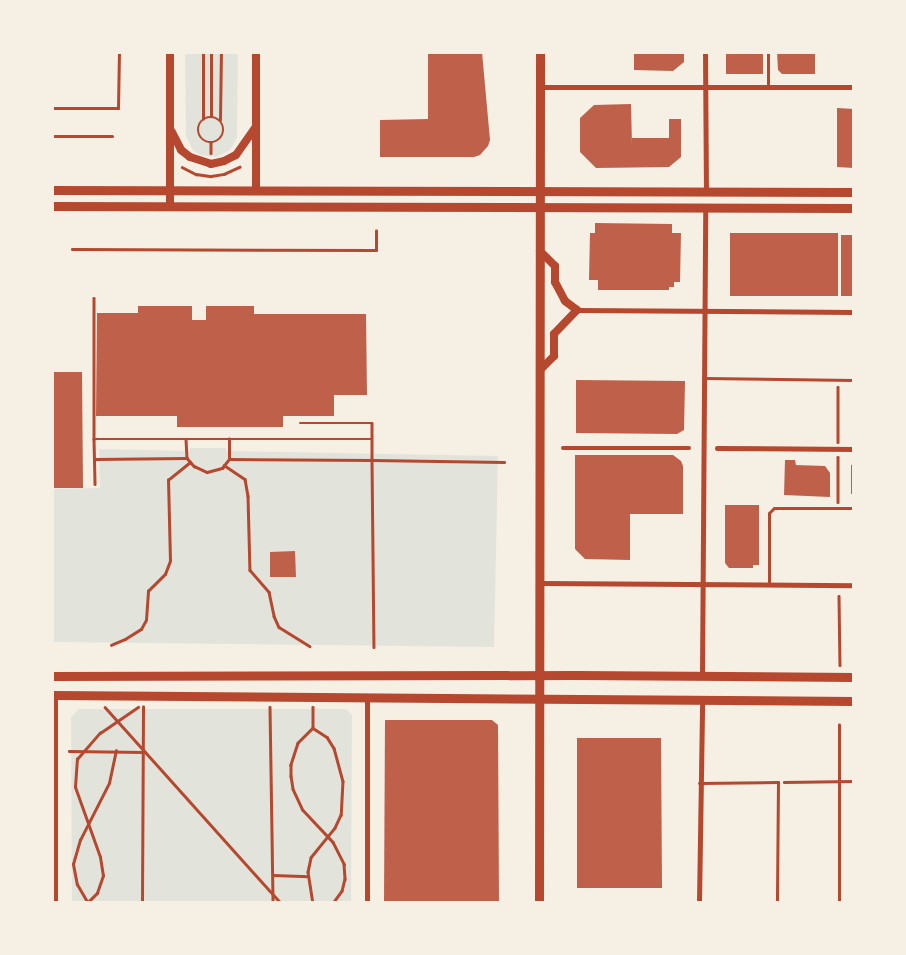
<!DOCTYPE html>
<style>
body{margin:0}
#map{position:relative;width:906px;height:955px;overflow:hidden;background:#f6efe4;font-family:"PT Serif",serif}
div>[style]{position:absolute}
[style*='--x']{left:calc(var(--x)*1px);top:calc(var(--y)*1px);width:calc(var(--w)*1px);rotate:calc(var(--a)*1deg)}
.green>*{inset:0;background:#e2e4dc}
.building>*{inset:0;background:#bf614a}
.path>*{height:2.5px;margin:-1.25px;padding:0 1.25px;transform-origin:1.25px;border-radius:1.25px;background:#b5482f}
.path>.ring{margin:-1.25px;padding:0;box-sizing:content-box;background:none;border:2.5px solid #b5482f;border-radius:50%}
.service>*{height:3px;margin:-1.5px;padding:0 1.5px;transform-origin:1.5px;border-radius:1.5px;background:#b5482f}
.pedestrian>*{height:4.5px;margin:-2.25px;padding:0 2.25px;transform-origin:2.25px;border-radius:2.25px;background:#b5482f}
.minor>*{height:5px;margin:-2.5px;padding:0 2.5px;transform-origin:2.5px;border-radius:2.5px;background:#b5482f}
.tertiary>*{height:8px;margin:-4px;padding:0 4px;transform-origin:4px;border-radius:4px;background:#b5482f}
.secondary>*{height:9px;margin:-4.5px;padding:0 4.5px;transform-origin:4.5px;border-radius:4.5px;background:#b5482f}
span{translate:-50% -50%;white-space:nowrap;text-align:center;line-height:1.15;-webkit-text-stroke:4.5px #f6efe4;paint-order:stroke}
.frame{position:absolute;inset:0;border:54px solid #f6efe4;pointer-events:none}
</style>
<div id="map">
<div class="green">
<i style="clip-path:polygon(185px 53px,238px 53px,237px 138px,230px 150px,216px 157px,200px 155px,193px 150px,186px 136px)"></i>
<i style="clip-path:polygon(190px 448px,226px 448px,226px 451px,498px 456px,494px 647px,53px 642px,53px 489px,100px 488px,99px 449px,190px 451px)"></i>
<i style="clip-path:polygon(79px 709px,346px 709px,352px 715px,351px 902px,72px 902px,71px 717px)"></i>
</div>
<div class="building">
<i style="clip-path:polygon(428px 52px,482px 52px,490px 140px,488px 146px,480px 155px,474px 157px,380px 157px,380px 120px,428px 119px)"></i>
<i style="clip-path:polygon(634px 52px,684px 52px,684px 62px,673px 71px,634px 70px)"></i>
<i style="clip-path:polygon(726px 52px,763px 52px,763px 74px,726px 74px)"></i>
<i style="clip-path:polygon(777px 52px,815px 52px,815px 74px,782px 74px,778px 70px)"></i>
<i style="clip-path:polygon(631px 104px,632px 145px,632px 138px,669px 138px,669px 119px,681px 119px,681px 157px,669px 167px,596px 168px,580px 152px,580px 118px,594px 105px)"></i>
<i style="clip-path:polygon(837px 108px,854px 109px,854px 168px,837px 167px)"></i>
<i style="clip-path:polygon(595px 223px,672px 224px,672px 233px,681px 233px,680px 282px,674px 282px,674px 287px,669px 287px,669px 290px,598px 290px,598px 280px,589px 280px,590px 233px,595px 233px)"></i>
<i style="clip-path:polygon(730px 233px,838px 233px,838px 296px,730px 296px)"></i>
<i style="clip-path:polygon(841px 235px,854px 235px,854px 296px,841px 296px)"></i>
<i style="clip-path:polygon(138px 306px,192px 306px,192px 320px,206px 320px,206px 306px,254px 306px,254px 314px,366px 314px,367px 395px,334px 395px,334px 416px,283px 416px,283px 427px,177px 427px,177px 416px,96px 416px,97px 313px,138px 313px)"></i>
<i style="clip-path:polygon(52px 372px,82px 372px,83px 488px,52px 488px)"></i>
<i style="clip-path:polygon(576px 380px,685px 381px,684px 430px,677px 434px,576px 433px)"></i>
<i style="clip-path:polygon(575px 455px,673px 455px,681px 461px,683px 466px,683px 514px,630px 514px,630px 560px,585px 559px,575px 549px)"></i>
<i style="clip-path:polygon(785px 460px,795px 460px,796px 465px,825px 466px,830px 473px,830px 497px,784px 495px)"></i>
<i style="clip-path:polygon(854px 464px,854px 494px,851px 494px,851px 465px)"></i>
<i style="clip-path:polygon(725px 505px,759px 505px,759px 565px,753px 565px,753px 568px,729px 568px,725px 563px)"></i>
<i style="clip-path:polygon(295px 551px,296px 577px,270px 577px,270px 552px)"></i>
<i style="clip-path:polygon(385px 720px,492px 720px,498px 725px,499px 902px,384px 902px)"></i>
<i style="clip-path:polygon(577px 738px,661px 738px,662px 888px,577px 888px)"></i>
</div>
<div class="path">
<i style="--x:211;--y:116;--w:64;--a:-90"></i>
<i class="ring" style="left:198px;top:117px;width:23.5px;height:23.5px"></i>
<i style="--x:203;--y:119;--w:67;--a:-90"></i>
<i style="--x:220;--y:120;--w:68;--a:-89.2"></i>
<i style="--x:211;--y:143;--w:10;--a:90"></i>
<i style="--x:182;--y:167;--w:16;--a:27"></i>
<i style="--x:196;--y:174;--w:15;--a:8"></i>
<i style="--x:211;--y:176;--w:13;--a:-9"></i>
<i style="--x:224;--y:174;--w:17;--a:-25"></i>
<i style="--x:72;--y:249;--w:304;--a:0.2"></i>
<i style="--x:376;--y:250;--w:19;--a:-90"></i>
<i style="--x:94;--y:298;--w:141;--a:90"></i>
<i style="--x:94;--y:439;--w:278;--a:0"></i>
<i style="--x:838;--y:387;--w:55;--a:90"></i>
<i style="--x:300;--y:423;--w:72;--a:0"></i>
<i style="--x:372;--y:423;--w:37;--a:90"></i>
<i style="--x:372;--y:460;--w:132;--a:0.9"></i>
<i style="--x:94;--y:439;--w:45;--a:88.7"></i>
<i style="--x:186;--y:439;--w:19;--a:87"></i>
<i style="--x:187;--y:458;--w:11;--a:49"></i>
<i style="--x:194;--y:466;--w:14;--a:25"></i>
<i style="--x:207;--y:472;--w:16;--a:-15"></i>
<i style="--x:222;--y:468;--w:11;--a:-52"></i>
<i style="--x:229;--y:459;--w:20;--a:-90"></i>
<i style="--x:838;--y:457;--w:45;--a:90"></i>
<i style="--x:95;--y:459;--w:92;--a:-0.6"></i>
<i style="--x:229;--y:459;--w:143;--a:0.4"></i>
<i style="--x:372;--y:460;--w:187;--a:89.4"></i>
<i style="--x:224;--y:465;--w:25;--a:34"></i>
<i style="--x:245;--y:479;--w:17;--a:80"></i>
<i style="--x:248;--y:496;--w:74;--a:88.5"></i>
<i style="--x:250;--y:570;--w:29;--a:49"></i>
<i style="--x:269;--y:592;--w:25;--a:78"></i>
<i style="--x:274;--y:616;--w:12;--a:66"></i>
<i style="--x:279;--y:627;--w:36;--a:32"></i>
<i style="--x:839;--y:596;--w:69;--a:89.2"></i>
<i style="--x:111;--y:645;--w:15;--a:-23"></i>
<i style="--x:125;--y:639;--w:19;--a:-32"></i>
<i style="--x:141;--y:629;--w:10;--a:-61"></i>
<i style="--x:146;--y:620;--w:29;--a:-86"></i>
<i style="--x:148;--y:591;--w:24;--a:-45"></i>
<i style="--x:165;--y:574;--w:14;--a:-69"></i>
<i style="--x:170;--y:561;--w:81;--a:-91.4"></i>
<i style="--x:168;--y:480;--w:28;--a:-39"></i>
<i style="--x:105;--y:707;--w:262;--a:48.1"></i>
<i style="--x:270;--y:707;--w:195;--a:89.1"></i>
<i style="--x:313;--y:707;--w:21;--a:90"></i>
<i style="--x:313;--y:728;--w:17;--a:33"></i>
<i style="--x:327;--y:737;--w:13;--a:58"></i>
<i style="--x:334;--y:748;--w:34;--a:75"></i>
<i style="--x:343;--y:781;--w:34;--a:93"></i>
<i style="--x:341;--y:815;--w:14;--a:115"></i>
<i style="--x:335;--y:828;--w:38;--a:129"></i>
<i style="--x:311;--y:858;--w:14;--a:102"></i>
<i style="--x:308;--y:872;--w:30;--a:81"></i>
<i style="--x:313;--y:728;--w:21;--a:135"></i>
<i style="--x:298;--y:743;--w:23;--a:108"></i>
<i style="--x:291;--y:765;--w:11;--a:90"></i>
<i style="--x:291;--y:776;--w:13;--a:81"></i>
<i style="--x:293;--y:789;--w:23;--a:65"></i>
<i style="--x:303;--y:810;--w:44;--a:46.8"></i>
<i style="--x:333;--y:842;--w:25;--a:63"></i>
<i style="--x:344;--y:864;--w:15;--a:86"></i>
<i style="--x:345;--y:879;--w:12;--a:104"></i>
<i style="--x:342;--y:891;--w:14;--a:126"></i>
<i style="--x:69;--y:751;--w:74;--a:0.8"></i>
<i style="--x:784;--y:782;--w:70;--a:-0.8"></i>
<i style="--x:273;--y:875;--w:35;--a:2"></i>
<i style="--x:87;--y:902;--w:20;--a:-120"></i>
<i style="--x:77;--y:885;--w:21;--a:-101"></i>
<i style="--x:73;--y:864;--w:25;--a:-74"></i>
<i style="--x:80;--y:840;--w:64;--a:-63"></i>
<i style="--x:109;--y:783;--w:33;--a:-78"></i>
<i style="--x:88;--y:902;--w:13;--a:-45"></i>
<i style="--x:97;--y:893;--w:18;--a:-71"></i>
<i style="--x:103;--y:876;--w:19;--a:-99"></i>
<i style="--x:100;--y:857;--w:74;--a:-109.7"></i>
<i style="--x:75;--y:787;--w:28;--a:-86"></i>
<i style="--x:77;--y:759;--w:35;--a:-49"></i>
<i style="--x:100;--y:733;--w:46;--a:-34.4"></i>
<i style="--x:142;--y:902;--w:195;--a:-89.7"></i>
<i style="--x:839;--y:902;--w:177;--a:-90"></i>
</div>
<div class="service">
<i style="--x:768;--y:87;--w:35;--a:-90"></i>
<i style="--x:52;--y:108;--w:66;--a:0"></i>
<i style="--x:118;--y:108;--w:56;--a:-89"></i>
<i style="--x:52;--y:136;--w:60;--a:0"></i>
<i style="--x:705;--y:378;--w:149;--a:0.8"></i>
<i style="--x:769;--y:584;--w:71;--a:-90"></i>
<i style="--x:769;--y:513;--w:7;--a:-45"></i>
<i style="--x:774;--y:508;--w:80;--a:0"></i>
<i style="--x:699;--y:783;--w:79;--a:-0.7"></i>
<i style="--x:778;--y:782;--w:120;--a:90.5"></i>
</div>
<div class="pedestrian">
<i style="--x:563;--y:448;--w:126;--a:0"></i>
<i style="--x:717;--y:448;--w:137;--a:0.4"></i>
</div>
<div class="minor">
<i style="--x:705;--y:52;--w:139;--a:89.6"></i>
<i style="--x:540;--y:87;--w:314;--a:0"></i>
<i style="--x:577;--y:310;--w:277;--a:0.4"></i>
<i style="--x:541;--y:583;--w:313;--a:0.4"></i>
<i style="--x:702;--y:676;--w:469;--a:-89.6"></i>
<i style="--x:55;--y:695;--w:207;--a:90"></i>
<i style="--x:367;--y:902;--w:205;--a:-90"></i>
<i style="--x:699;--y:902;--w:202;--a:-89.1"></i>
</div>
<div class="tertiary">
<i style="--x:172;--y:132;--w:20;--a:63"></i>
<i style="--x:181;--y:150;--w:11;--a:38"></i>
<i style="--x:190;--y:157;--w:22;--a:18"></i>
<i style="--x:211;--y:164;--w:13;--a:-13"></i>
<i style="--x:224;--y:161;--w:13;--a:-27"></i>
<i style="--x:236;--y:155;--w:33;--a:-55"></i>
<i style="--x:256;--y:191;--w:139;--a:-90"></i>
<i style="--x:170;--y:205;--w:153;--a:-90"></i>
<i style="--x:540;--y:251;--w:21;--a:45"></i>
<i style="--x:555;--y:266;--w:16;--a:90"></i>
<i style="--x:555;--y:282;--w:21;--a:62"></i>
<i style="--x:565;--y:301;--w:15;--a:37"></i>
<i style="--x:577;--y:310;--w:33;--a:134"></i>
<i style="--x:554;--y:334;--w:22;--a:90"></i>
<i style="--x:554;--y:356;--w:18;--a:135"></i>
</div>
<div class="secondary">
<i style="--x:52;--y:190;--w:802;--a:0.14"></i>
<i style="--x:52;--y:206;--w:802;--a:0.14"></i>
<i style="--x:52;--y:676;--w:524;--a:-0.11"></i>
<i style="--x:576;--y:675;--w:278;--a:0.4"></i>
<i style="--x:52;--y:695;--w:802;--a:0.43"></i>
<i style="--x:539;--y:902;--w:850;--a:-89.93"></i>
</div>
<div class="frame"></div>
</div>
